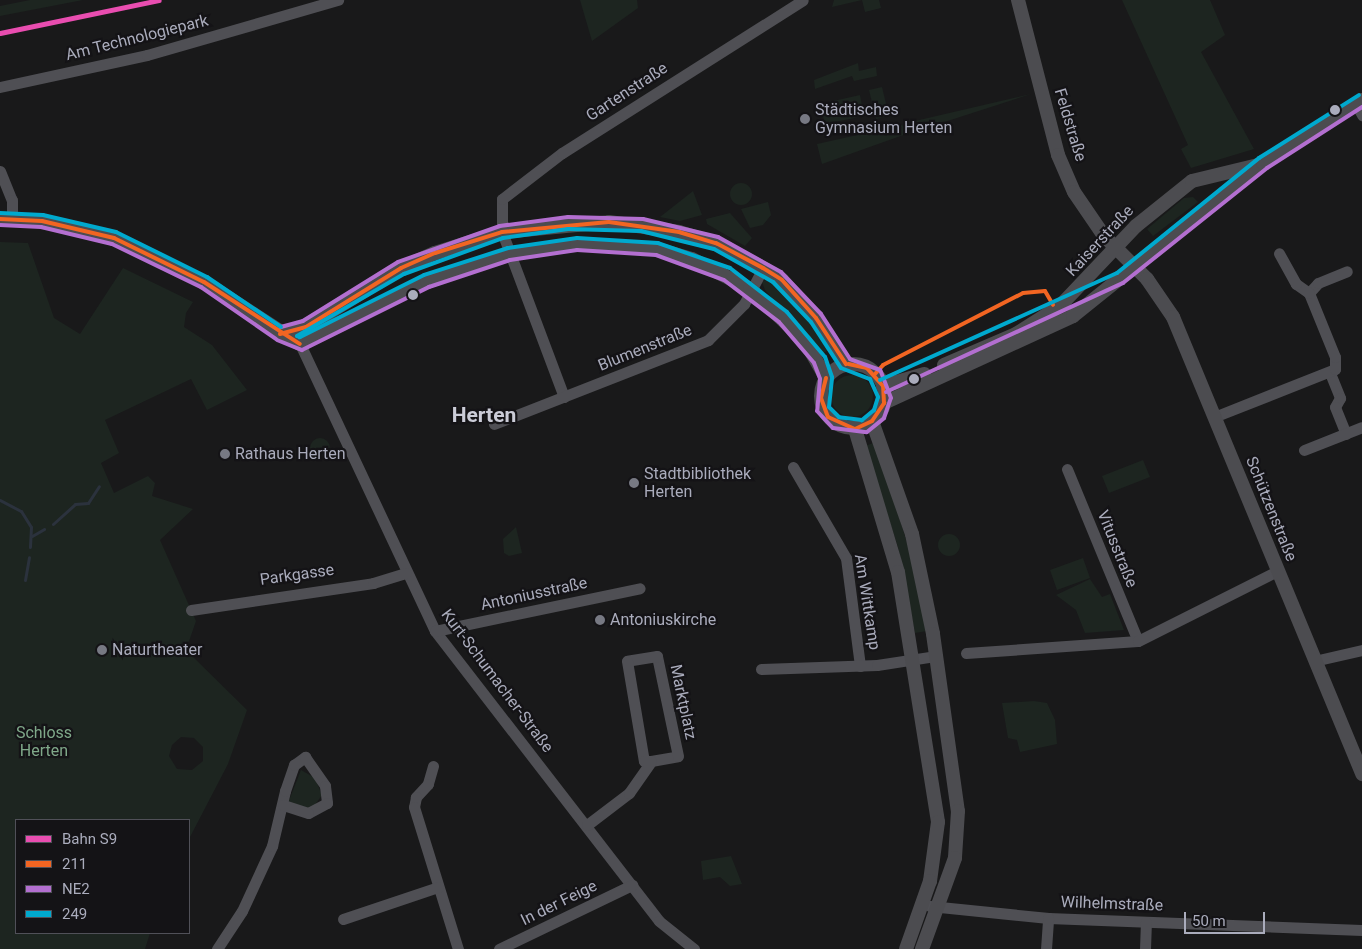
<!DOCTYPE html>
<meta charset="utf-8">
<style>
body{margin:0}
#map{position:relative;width:1362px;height:949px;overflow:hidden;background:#19191a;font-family:Roboto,sans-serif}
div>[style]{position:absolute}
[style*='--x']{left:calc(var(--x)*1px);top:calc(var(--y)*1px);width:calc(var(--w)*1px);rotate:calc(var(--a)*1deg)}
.green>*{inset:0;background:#1d2520}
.round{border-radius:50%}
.stream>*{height:3px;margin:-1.5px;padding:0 1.5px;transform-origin:1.5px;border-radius:1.5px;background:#2b323d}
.minor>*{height:11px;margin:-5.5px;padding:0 5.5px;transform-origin:5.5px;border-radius:5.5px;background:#4f4f54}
.major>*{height:14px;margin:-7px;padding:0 7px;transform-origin:7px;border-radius:7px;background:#4c4c50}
.major>.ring{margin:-7px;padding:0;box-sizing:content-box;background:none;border:14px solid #4c4c50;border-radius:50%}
.bus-1>*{height:4px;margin:-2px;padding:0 2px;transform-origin:2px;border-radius:2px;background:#f26522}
.bus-2>*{height:4px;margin:-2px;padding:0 2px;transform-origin:2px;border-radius:2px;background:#b36fd0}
.bus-3>*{height:4px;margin:-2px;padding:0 2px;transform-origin:2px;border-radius:2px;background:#00a9ce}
.rail-1>*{height:5px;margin:-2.5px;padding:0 2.5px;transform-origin:2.5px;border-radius:2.5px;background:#e94db0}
.dots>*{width:14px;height:14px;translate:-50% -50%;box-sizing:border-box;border:2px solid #141316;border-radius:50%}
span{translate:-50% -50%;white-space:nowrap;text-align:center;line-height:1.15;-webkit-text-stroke:4.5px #141316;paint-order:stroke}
.street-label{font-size:16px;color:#aaacbc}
.poi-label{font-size:16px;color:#aaacbc}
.left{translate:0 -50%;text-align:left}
.park-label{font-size:16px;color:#7fa889}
.district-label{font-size:21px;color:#cbccd7;font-weight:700}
.legend{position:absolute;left:15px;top:819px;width:175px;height:115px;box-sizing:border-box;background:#141316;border:1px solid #505058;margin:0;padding:6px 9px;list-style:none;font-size:15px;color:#aaacbc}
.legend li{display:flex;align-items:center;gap:10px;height:25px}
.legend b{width:25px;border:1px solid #505058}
.scale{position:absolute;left:1184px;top:912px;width:81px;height:22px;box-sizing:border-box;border:2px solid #aaacbc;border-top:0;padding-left:6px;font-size:15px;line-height:18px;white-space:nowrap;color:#aaacbc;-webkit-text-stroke:4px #141316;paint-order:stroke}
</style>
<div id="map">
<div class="green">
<i style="clip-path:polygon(30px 0,83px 0,0 16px,0 6px)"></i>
<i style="clip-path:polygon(580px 0,637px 0,638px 8px,592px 41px)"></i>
<i style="clip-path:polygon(834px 0,879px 0,881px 8px,865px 12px,862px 0,832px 7px)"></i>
<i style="clip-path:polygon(1122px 0,1210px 0,1225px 35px,1201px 52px,1254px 149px,1191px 168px,1181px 149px,1188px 145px)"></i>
<i style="clip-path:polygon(858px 63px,859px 71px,876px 67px,877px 76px,854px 81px,852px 76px,815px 89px,814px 80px)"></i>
<i style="clip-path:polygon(882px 87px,889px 116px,876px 119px,869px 90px)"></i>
<i style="clip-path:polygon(1031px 94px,929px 127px,915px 121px)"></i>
<i style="clip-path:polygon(860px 95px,864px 116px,825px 124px,820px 104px)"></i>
<i style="clip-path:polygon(902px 125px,909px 133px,822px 164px,817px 144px)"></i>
<i class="round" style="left:730px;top:183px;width:22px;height:22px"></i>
<i style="clip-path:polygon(693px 191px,702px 215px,680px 221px,660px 217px)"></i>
<i style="clip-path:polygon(1193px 197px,1198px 202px,1153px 236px,1147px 229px,1184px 198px)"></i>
<i style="clip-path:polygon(768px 202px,771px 215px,763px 225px,750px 228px,741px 209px)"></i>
<i style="clip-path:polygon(730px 213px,752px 238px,745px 246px,707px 224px,706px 219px)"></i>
<i style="clip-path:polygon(evenodd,0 242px,28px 243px,54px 318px,80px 334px,123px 268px,193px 302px,186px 313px,184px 327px,212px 345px,247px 390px,207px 410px,191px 379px,105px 420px,119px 453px,101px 463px,114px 493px,148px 476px,155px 483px,152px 496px,193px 509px,160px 540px,196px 621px,186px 650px,247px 710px,228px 764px,189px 839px,189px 820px,16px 820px,16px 933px,150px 933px,145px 949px,0 949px,0 242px,181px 737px,194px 738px,203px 747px,203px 761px,192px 770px,177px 769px,169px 756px,172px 745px,181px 737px)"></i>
<i style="clip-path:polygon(769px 278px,801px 306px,831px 349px,820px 355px,765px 290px,762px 282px)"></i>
<i class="round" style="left:831px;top:375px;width:42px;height:42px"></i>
<i class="round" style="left:310px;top:438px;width:20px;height:20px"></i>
<i style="clip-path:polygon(876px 442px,909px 549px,927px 631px,915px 633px,898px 547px,865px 446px)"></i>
<i style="clip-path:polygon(1143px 460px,1150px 477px,1109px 493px,1102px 476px)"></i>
<i style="clip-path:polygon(516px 527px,522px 553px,509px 556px,504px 553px,503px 539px)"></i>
<i class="round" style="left:938px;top:534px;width:22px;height:22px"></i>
<i style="clip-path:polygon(1083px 558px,1090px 578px,1057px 590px,1050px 570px)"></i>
<i style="clip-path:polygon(1090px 579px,1102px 597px,1110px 594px,1124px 630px,1085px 633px,1076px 610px,1056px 595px)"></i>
<i style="clip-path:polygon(1034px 701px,1047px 703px,1055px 720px,1057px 744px,1020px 752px,1017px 740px,1008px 738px,1002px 703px)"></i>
<i style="clip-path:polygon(301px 770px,315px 778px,322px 795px,312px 809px,288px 803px)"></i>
<i style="clip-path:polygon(731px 856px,742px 884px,730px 886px,720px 877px,703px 880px,701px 861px)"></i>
</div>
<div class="stream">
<i style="--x:0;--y:500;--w:24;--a:28"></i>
<i style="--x:21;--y:511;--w:19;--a:58"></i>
<i style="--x:31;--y:527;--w:20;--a:93"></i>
<i style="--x:53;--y:524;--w:30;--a:-42"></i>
<i style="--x:75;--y:504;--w:13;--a:-4"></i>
<i style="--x:88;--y:503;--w:20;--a:-57"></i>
<i style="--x:32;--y:536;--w:14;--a:-30"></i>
<i style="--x:25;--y:580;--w:23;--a:-80"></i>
</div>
<div class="minor">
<i style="--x:0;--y:87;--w:150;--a:-12.3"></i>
<i style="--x:147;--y:55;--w:199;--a:-16.1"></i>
<i style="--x:1356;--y:104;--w:13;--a:61"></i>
<i style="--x:0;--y:171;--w:31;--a:68"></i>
<i style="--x:12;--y:200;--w:19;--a:90"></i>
<i style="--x:1309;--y:293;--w:13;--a:-48"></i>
<i style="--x:1318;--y:283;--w:31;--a:-22"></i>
<i style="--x:300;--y:344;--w:317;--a:64.8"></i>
<i style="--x:435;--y:631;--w:366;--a:52.3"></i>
<i style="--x:659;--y:921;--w:45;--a:38.7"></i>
<i style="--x:1330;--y:373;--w:27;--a:68"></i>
<i style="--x:1340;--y:398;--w:10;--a:119"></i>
<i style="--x:1335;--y:407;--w:29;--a:68"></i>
<i style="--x:564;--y:397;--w:176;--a:-110.6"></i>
<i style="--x:502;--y:232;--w:33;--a:-90"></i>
<i style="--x:502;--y:199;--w:76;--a:-37.5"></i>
<i style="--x:562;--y:153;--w:285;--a:-32.4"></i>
<i style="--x:1214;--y:417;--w:130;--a:-21.6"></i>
<i style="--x:1335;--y:369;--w:12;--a:-90"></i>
<i style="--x:1335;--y:357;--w:69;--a:-112.1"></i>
<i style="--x:1309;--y:293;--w:16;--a:-145"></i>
<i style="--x:1296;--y:284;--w:35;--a:-119"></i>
<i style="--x:494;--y:424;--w:230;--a:-21.4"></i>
<i style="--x:708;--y:340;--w:51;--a:-45"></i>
<i style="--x:744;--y:304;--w:41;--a:-62.2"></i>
<i style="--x:1304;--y:450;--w:62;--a:-21.6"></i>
<i style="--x:793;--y:467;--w:105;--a:59.8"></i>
<i style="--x:846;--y:558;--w:109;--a:82.6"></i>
<i style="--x:1067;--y:469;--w:186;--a:67.6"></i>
<i style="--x:191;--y:610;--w:184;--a:-8.4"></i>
<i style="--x:373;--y:583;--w:34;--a:-17"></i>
<i style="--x:435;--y:631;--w:209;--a:-11.8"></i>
<i style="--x:966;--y:653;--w:172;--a:-4"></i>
<i style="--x:1138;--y:641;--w:156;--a:-26.7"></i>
<i style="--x:1314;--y:661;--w:49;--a:-12.9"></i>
<i style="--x:761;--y:669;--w:116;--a:-2"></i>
<i style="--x:877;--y:665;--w:60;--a:-8.7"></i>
<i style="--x:433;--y:766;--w:19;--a:106"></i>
<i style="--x:428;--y:784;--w:18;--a:133"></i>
<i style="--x:416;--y:797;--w:10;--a:101"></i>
<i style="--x:414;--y:807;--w:149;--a:72.8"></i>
<i style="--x:587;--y:825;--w:53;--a:-37.3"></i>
<i style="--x:629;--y:793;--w:39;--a:-55"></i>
<i style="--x:651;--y:761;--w:27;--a:-10"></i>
<i style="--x:678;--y:756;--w:102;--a:-101.9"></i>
<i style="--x:657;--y:656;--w:30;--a:171"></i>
<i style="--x:627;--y:661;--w:101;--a:80.4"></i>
<i style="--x:644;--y:761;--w:7;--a:0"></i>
<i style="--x:930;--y:906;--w:119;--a:5.8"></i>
<i style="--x:1048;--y:918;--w:314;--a:2.2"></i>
<i style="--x:343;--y:919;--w:100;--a:-18.6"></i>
<i style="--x:217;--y:949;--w:45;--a:-56.7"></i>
<i style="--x:242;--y:911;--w:72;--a:-65.2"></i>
<i style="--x:272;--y:846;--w:57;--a:-76.7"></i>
<i style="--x:285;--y:791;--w:28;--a:-71"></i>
<i style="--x:294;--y:765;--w:14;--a:-36"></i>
<i style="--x:305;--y:757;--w:35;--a:55"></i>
<i style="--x:325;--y:786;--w:17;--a:83"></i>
<i style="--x:327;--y:803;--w:21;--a:152"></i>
<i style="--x:308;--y:813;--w:26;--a:-162"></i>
<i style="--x:499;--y:949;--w:148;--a:-25.7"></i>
<i style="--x:1046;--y:949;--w:31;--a:-86"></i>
<i style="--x:1145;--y:949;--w:27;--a:-88"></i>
</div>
<div class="major">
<i style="--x:1018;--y:0;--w:160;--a:75.5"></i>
<i style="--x:1058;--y:155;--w:40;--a:66.6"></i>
<i style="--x:1074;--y:192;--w:53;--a:55.7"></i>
<i style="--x:1104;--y:236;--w:61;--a:45"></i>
<i style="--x:1147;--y:279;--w:46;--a:55.6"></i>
<i style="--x:1173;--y:317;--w:495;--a:67.5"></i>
<i style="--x:0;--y:219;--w:42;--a:2.7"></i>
<i style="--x:42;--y:221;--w:74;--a:13.3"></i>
<i style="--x:114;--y:238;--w:100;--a:26.1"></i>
<i style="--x:204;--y:282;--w:114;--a:32.9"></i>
<i style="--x:300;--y:344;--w:142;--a:-26.4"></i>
<i style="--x:427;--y:281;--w:86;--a:-18.2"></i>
<i style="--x:509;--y:254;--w:69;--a:-8.4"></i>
<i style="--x:577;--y:244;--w:80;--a:3.6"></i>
<i style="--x:657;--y:249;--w:36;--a:16"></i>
<i style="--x:692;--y:259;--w:65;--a:27.3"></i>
<i style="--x:750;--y:289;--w:76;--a:43.4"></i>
<i style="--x:805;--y:341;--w:43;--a:60.4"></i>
<i style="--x:280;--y:334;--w:27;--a:-15"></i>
<i style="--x:306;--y:327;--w:112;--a:-31.8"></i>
<i style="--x:401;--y:268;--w:37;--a:-24"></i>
<i style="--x:435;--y:253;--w:70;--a:-17.4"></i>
<i style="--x:502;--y:232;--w:107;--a:-5.3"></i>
<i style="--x:609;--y:222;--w:71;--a:8.1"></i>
<i style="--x:679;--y:232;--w:39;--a:17"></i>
<i style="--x:716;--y:243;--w:53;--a:28"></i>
<i style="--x:763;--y:268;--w:22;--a:32"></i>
<i style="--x:782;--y:280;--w:51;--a:48.2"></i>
<i style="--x:816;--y:318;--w:55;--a:56.9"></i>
<i class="ring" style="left:821px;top:364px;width:50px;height:50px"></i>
<i style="--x:944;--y:365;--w:78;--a:-23.3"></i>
<i style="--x:1016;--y:334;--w:52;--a:-32.5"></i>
<i style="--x:1060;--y:306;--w:110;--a:-46.5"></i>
<i style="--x:1136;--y:226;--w:72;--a:-38.8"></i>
<i style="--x:1192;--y:181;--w:68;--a:-13.6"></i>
<i style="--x:883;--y:386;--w:43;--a:-16.3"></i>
<i style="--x:884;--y:403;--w:208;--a:-24.7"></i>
<i style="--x:1073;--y:316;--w:244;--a:-38.8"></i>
<i style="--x:1263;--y:163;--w:117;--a:-32.5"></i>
<i style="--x:872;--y:421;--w:120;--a:70.5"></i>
<i style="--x:912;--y:534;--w:102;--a:78.1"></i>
<i style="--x:933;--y:634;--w:179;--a:82"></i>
<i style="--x:958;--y:811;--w:47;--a:93.7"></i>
<i style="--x:955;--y:858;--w:97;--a:109.9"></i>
<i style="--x:855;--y:429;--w:149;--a:73.3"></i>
<i style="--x:898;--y:572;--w:253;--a:80.9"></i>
<i style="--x:938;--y:822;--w:60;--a:97.7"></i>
<i style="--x:930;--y:881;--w:72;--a:109.4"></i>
</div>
<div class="bus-1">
<i style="--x:0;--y:219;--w:42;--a:2.7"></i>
<i style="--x:42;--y:221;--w:74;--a:13.3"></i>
<i style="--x:114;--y:238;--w:100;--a:26.1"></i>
<i style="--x:204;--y:282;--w:114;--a:32.9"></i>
<i style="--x:280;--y:334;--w:27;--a:-15"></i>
<i style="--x:306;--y:327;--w:112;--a:-31.8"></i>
<i style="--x:401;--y:268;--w:37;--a:-24"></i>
<i style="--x:435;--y:253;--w:70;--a:-17.4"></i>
<i style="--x:502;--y:232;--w:107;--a:-5.3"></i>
<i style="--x:609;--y:222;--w:71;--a:8.1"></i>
<i style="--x:679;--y:232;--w:39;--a:17"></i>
<i style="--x:716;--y:243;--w:53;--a:28"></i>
<i style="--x:763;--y:268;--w:22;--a:32"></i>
<i style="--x:782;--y:280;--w:51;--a:48.2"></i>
<i style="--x:816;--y:318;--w:55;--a:56.9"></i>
<i style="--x:875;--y:374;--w:12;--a:-48"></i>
<i style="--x:883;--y:365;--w:157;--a:-27.2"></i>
<i style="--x:1023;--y:293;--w:22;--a:-5"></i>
<i style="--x:1045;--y:291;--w:16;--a:60"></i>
<i style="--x:826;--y:378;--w:21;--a:104"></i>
<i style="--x:821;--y:398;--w:20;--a:70"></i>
<i style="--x:828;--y:417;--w:30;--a:24"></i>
<i style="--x:855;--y:429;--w:19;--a:-25"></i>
<i style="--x:872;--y:421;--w:22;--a:-56"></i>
<i style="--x:884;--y:403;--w:17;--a:-93"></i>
<i style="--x:883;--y:386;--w:24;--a:-132"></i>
<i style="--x:867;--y:368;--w:19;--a:-168"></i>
</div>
<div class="bus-2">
<i style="--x:0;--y:225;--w:41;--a:2.8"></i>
<i style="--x:41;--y:227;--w:73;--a:13.5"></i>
<i style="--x:112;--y:244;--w:99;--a:25.8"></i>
<i style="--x:201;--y:287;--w:91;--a:34.7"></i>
<i style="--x:277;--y:340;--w:27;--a:22"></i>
<i style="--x:302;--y:350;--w:142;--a:-26.4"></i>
<i style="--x:429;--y:287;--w:85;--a:-18.4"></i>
<i style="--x:510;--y:260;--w:68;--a:-8.5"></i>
<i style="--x:577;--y:250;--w:79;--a:3.6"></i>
<i style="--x:656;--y:255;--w:72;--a:20.2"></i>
<i style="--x:724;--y:280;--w:69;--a:37.4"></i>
<i style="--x:779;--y:322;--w:54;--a:49.5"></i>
<i style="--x:814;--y:363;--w:17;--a:69"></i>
<i style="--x:820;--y:379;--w:32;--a:95"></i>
<i style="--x:817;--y:411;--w:23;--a:47"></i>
<i style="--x:833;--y:428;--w:34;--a:7"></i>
<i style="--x:867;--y:432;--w:22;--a:-39"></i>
<i style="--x:884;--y:418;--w:21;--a:-71"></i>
<i style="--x:891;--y:398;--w:30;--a:-111"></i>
<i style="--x:880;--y:370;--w:32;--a:-160"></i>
<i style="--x:850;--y:359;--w:54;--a:-122.8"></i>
<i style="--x:821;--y:314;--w:58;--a:-133.6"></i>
<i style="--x:781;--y:272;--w:72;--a:-150.9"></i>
<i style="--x:718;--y:237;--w:77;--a:-166.5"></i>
<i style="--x:643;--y:219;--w:75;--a:-178.5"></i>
<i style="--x:568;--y:217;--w:69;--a:172.5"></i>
<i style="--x:500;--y:226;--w:108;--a:160.6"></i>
<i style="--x:398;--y:262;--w:112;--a:148.2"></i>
<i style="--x:303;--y:321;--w:23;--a:165"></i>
<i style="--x:886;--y:392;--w:261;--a:-24.7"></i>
<i style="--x:1123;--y:283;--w:184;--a:-38.6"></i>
<i style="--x:1267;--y:168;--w:113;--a:-32.7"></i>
</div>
<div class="bus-3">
<i style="--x:0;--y:213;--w:43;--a:2.7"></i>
<i style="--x:43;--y:215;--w:75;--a:13.1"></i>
<i style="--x:116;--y:232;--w:102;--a:26.3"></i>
<i style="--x:207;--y:277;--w:89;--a:34"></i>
<i style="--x:568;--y:229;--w:73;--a:1.6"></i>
<i style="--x:641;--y:231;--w:75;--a:13.9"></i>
<i style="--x:714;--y:249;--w:68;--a:29.2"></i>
<i style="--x:773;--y:282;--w:55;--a:46.5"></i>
<i style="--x:811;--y:322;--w:55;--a:56.9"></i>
<i style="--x:841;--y:368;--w:31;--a:21"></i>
<i style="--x:870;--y:379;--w:20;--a:66"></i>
<i style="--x:878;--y:397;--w:14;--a:107"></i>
<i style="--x:874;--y:410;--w:16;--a:140"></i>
<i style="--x:862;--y:420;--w:23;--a:-173"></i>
<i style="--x:839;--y:417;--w:14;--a:-135"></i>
<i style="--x:829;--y:407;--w:30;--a:-84"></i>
<i style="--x:832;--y:377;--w:21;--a:-109"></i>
<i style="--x:825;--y:357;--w:59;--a:-130.2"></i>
<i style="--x:787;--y:312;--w:72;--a:-142.3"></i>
<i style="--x:730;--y:268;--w:76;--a:-160.9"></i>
<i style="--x:658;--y:243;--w:81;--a:-176.5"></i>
<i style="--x:577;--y:238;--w:70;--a:171.8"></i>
<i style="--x:508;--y:248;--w:88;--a:162.2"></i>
<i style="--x:424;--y:275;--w:139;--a:153.4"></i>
<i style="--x:300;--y:337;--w:3;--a:-162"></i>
<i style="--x:297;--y:336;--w:124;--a:-30.1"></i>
<i style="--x:404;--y:274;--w:105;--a:-20"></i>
<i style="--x:503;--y:238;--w:66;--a:-7.9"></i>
<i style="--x:880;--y:380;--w:260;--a:-24.3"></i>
<i style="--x:1117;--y:273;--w:183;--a:-39"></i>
<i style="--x:1259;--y:158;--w:118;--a:-32.2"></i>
</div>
<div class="rail-1">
<i style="--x:0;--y:33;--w:162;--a:-11.7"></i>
</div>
<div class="dots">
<i style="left:1335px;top:110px;background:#aaacbc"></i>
<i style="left:805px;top:119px;background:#777983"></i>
<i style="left:413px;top:295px;background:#aaacbc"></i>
<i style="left:914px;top:379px;background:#aaacbc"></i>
<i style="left:225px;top:454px;background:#777983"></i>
<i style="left:634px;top:483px;background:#777983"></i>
<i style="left:600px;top:620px;background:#777983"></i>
<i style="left:102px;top:650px;background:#777983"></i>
</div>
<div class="street-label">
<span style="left:137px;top:38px;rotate:-14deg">Am Technologiepark</span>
<span style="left:627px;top:92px;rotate:-33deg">Gartenstraße</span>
<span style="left:1070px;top:125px;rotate:73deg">Feldstraße</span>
<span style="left:1100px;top:241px;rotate:-47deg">Kaiserstraße</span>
<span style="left:645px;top:348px;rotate:-22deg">Blumenstraße</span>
<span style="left:1271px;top:509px;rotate:68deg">Schützenstraße</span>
<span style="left:1117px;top:549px;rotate:68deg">Vitusstraße</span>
<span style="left:297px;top:575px;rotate:-8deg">Parkgasse</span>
<span style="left:534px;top:594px;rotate:-12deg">Antoniusstraße</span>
<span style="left:867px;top:602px;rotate:81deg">Am Wittkamp</span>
<span style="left:497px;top:681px;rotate:53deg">Kurt-Schumacher-Straße</span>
<span style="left:683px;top:702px;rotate:78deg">Marktplatz</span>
<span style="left:559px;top:903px;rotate:-26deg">In der Feige</span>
<span style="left:1112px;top:904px;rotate:2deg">Wilhelmstraße</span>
</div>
<div class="poi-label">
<span class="left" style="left:815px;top:119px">Städtisches<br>Gymnasium Herten</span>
<span class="left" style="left:235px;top:454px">Rathaus Herten</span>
<span class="left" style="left:644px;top:483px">Stadtbibliothek<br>Herten</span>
<span class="left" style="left:610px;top:620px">Antoniuskirche</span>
<span class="left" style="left:112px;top:650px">Naturtheater</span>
</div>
<div class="park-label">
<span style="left:44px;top:742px">Schloss<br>Herten</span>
</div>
<div class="district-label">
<span style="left:484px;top:415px">Herten</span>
</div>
<ul class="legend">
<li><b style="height:6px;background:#e94db0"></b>Bahn S9</li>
<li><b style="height:6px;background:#f26522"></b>211</li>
<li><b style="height:6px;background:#b36fd0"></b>NE2</li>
<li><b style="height:6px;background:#00a9ce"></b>249</li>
</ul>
<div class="scale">50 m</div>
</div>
